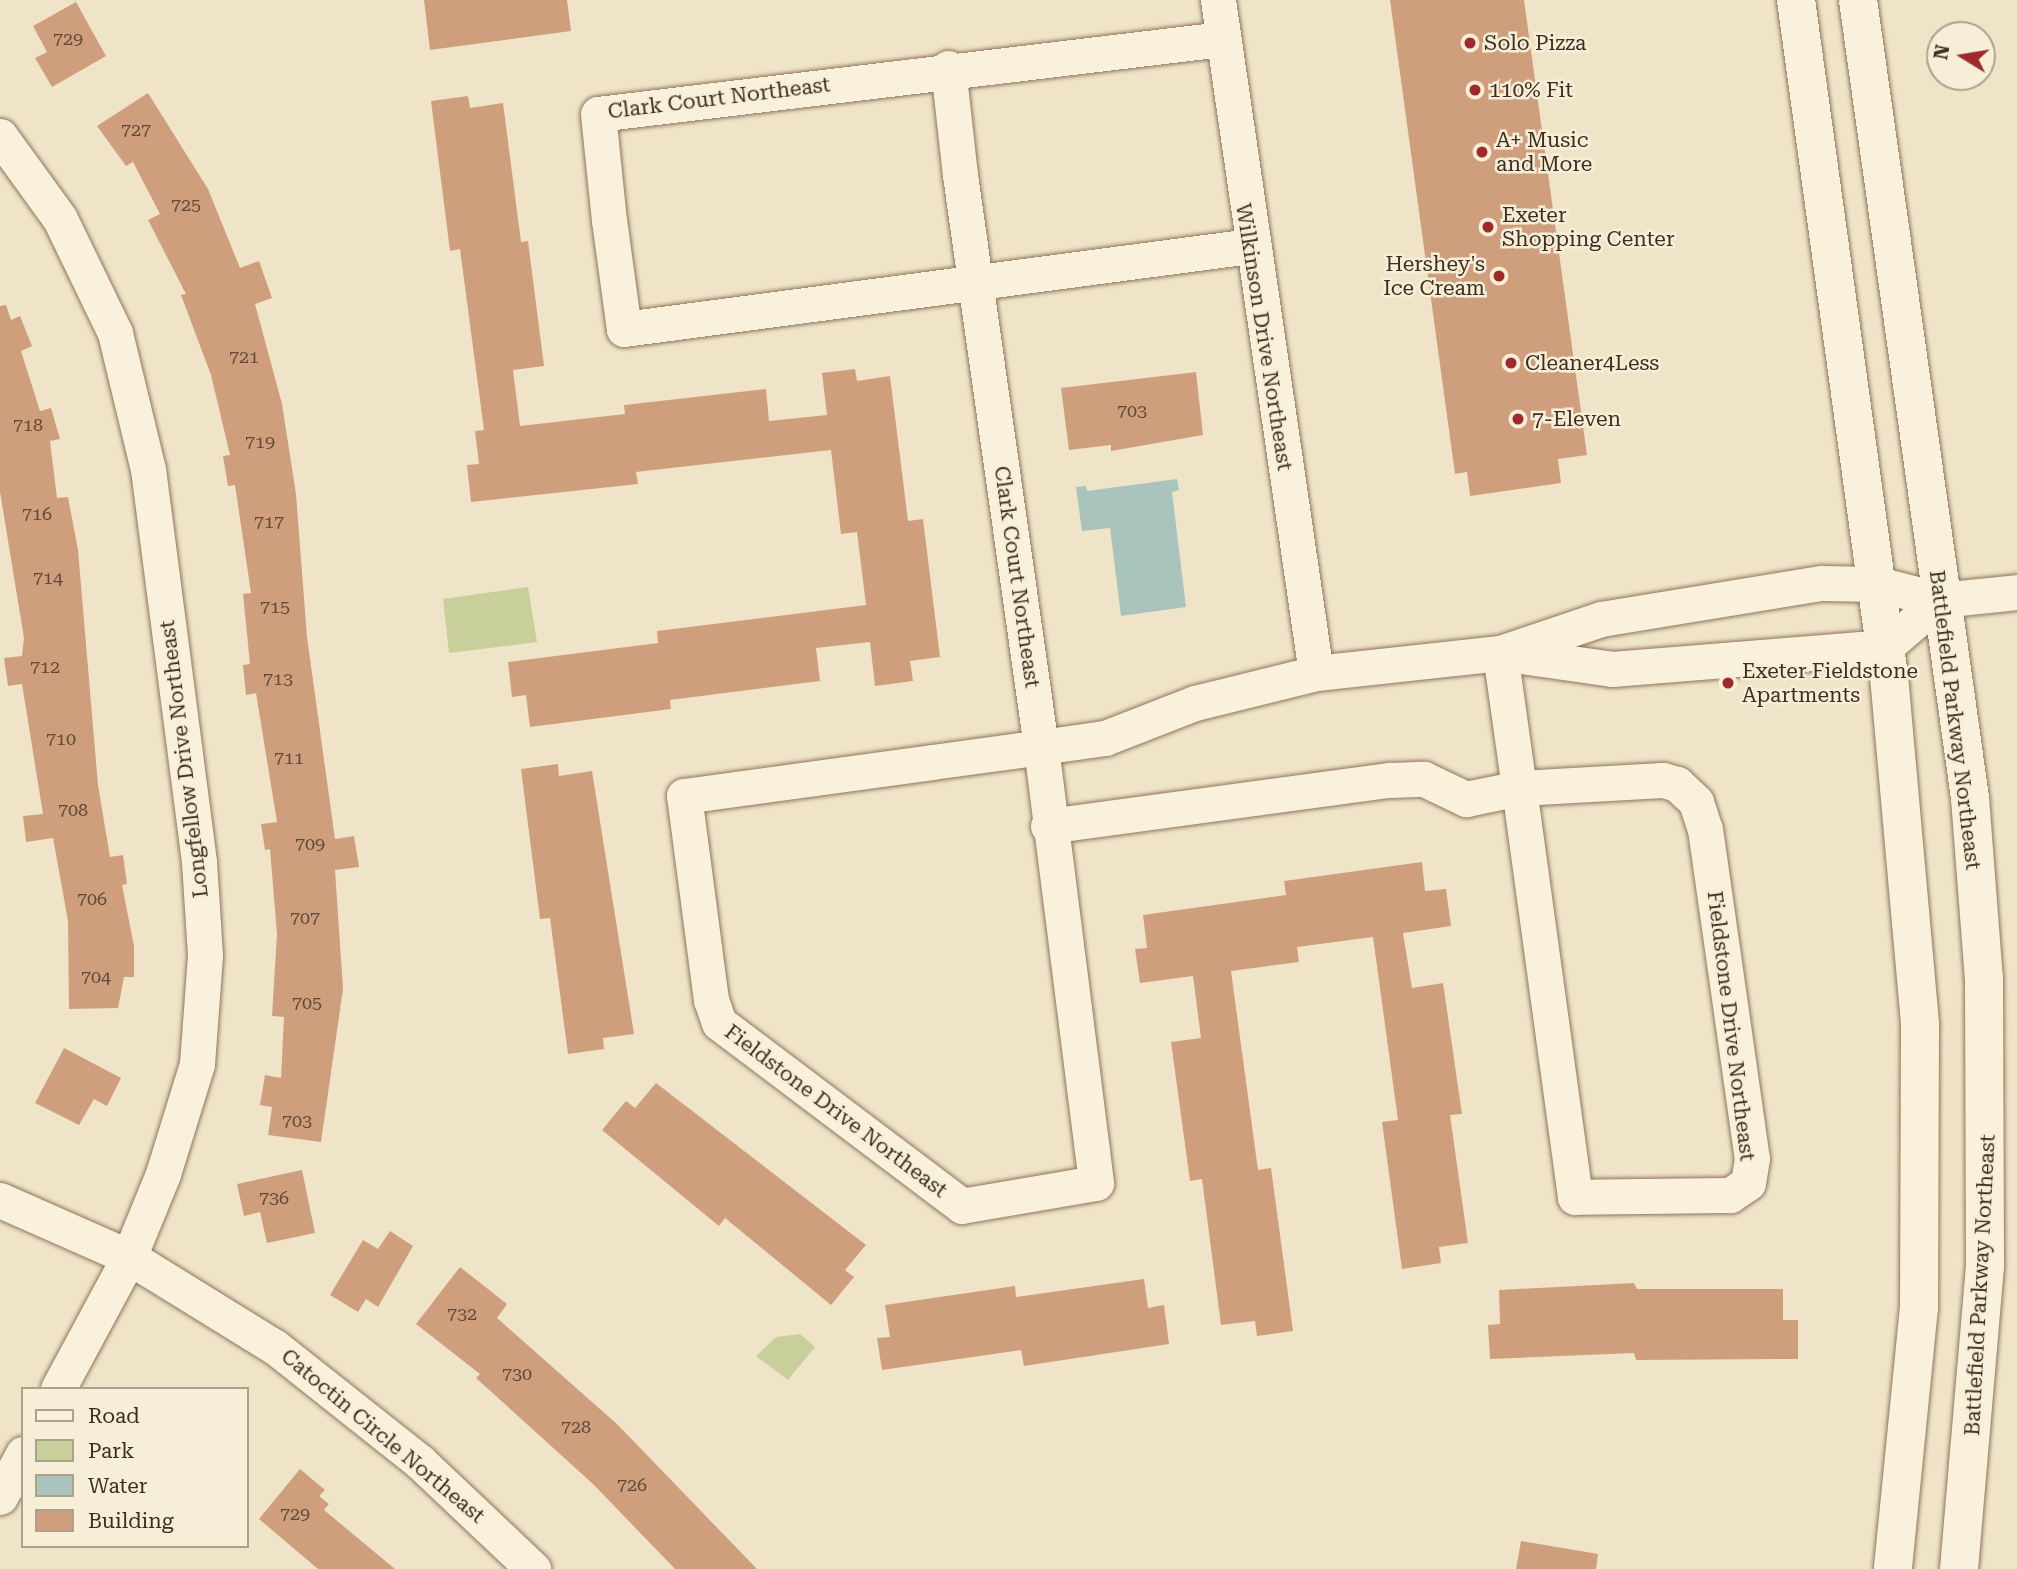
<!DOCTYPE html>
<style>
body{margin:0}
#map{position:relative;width:2017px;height:1569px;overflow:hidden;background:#f0e4c8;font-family:"Roboto Serif",serif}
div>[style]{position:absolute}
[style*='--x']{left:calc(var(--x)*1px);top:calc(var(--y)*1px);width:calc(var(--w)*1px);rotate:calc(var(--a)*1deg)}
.green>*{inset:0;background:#c9cf9b}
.water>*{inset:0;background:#a9c4bc}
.building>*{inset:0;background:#cf9f7d}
.roads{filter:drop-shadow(0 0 2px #8d765c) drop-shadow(0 0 2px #8d765c)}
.minor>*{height:35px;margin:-17.5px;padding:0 17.5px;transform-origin:17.5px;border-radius:17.5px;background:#faf1dc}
.secondary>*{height:38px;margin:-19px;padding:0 19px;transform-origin:19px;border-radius:19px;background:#faf1dc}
.dots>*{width:19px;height:19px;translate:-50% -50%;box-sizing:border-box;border:4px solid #f7eed8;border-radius:50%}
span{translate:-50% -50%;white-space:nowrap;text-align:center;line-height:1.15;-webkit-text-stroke:5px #f7eed8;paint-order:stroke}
.number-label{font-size:18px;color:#624a37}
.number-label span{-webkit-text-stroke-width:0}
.poi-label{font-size:21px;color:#3d2e20}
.left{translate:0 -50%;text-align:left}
.right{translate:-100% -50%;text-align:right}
.street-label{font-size:21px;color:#3d2e20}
.legend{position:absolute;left:21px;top:1387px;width:228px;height:161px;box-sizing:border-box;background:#f7eed8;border:2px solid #ada18e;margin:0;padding:9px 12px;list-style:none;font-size:21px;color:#3d2e20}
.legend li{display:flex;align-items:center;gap:14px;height:35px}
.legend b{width:35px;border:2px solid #ada18e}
.north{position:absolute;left:1926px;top:21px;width:70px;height:70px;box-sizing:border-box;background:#f7eed8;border:2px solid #ada18e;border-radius:50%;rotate:281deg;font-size:19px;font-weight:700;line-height:28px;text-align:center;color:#3d2e20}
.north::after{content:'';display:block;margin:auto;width:24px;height:32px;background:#9e2a2b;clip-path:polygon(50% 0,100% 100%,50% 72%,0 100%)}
</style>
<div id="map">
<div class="green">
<i style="clip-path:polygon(528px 587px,537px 642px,449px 653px,443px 599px)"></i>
<i style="clip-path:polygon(800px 1334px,815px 1347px,788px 1380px,756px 1356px,776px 1337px)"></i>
</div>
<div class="water">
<i style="clip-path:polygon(1177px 479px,1179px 490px,1172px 492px,1186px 607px,1121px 616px,1110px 528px,1082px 531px,1076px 487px,1086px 486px,1087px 491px)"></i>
</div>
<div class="building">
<i style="clip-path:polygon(424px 0,567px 0,571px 31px,430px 50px)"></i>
<i style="clip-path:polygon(1390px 0,1524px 0,1587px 455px,1558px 459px,1561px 483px,1470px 496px,1467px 472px,1455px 474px)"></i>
<i style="clip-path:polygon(76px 2px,106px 56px,52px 87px,35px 58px,47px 52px,33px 26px)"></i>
<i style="clip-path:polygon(148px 93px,208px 189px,240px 268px,259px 261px,272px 298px,255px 304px,282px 404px,296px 494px,307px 637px,335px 839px,354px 836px,359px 867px,335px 870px,343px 989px,321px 1142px,268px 1135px,272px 1107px,260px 1105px,265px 1075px,281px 1078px,284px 1017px,272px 1016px,277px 934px,270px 849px,265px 850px,261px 824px,277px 822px,256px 693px,246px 695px,243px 665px,250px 664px,243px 594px,251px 593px,235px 485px,228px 486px,223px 456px,230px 455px,211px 375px,181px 295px,186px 294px,148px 220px,160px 214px,133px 162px,126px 166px,97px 126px)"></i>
<i style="clip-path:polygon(468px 96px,470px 108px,503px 103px,521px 242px,528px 241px,544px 366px,513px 370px,520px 426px,625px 414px,624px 405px,766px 389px,769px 421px,827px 415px,822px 373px,855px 369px,857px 381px,890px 376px,908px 521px,923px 519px,940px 657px,910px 661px,913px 681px,875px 686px,870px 642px,816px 648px,820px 681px,670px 700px,671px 709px,530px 727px,526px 695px,512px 697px,508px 662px,658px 643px,657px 631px,866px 605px,857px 532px,841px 534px,831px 450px,636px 472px,638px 484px,471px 502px,467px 465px,479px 464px,475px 431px,484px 430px,460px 249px,450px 251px,431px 101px)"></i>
<i style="clip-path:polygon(6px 305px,11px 320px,20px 316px,32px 346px,21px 351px,40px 411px,51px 408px,60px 439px,50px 441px,57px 498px,68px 497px,78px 550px,98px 785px,110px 857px,123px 855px,127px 884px,122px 885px,134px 946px,134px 977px,124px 977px,118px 1008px,69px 1009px,68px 921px,53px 838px,26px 842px,23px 816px,43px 814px,22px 684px,8px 686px,4px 658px,22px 656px,24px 638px,0 492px,0 306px)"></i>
<i style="clip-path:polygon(1196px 372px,1203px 435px,1111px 451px,1111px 445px,1069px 450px,1061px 388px)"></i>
<i style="clip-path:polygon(558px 764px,559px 776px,592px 771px,634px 1034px,603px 1038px,604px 1049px,568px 1054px,550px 918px,540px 919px,521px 769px)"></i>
<i style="clip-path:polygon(1422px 862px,1425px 891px,1446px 889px,1451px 926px,1403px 933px,1412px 988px,1443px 983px,1462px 1114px,1450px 1115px,1468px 1243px,1439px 1247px,1441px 1263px,1402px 1269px,1382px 1122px,1398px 1120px,1373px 937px,1297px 947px,1299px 962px,1231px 971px,1258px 1170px,1271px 1168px,1293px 1331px,1257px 1336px,1255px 1321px,1221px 1325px,1202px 1179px,1190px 1181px,1171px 1042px,1201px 1038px,1193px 976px,1140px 983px,1135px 949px,1147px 948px,1143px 915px,1286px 895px,1284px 881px)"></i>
<i style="clip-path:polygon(64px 1048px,121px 1078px,107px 1106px,94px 1099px,79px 1125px,35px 1103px)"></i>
<i style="clip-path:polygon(656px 1083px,866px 1245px,845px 1270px,854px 1277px,831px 1305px,725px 1218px,719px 1226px,602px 1130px,626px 1101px,635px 1108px)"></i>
<i style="clip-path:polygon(302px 1170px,315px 1233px,267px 1243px,260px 1212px,244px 1216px,237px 1184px)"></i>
<i style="clip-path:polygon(390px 1231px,413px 1246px,378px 1307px,366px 1299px,358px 1312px,330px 1295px,363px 1240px,378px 1249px)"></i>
<i style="clip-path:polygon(460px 1267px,507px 1304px,497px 1318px,617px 1424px,757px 1569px,675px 1569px,593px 1484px,476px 1378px,480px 1374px,416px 1324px)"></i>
<i style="clip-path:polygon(1144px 1279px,1148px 1308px,1164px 1305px,1169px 1344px,1024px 1366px,1021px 1350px,882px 1370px,877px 1338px,890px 1337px,885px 1305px,1015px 1286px,1016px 1297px)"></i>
<i style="clip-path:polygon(1634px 1283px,1637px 1289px,1783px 1289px,1783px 1320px,1798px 1320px,1798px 1359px,1636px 1360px,1634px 1353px,1490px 1359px,1488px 1325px,1500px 1324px,1499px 1290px)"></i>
<i style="clip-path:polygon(300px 1469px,325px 1490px,319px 1496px,329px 1504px,324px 1510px,395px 1569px,318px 1569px,259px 1519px)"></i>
<i style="clip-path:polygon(1521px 1541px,1598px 1554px,1596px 1569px,1516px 1569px)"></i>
</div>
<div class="roads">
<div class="minor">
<i style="--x:1218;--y:0;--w:680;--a:81.72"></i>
<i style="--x:1222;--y:39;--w:628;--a:173.15"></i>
<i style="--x:598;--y:114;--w:107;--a:84.1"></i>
<i style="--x:609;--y:220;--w:110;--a:82.2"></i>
<i style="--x:624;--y:329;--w:631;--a:-7.55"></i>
<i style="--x:948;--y:68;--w:108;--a:83.6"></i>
<i style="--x:960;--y:175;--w:578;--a:81.94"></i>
<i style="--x:1041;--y:747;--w:439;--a:82.8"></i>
<i style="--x:1096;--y:1183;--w:136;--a:170.3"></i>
<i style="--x:962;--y:1206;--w:304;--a:-143"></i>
<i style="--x:719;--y:1023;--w:24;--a:-109"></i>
<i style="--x:711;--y:1000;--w:206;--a:-97.5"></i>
<i style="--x:684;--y:796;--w:250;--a:-7.8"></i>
<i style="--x:932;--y:762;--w:110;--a:-7.8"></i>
<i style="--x:1041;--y:747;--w:65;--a:-8"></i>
<i style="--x:1105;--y:738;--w:97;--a:-21.3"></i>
<i style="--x:1195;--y:703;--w:125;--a:-13.9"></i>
<i style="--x:1316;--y:673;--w:185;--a:-6.2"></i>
<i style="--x:1500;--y:653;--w:107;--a:-18.6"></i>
<i style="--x:1601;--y:619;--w:224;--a:-9.3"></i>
<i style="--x:1822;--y:583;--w:55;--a:1"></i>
<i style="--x:1877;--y:584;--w:65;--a:14.3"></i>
<i style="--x:1940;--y:600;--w:77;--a:-5.9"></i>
<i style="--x:0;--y:136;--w:102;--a:54.1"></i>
<i style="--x:60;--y:219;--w:127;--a:64.2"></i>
<i style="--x:115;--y:333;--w:140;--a:76.4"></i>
<i style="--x:148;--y:469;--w:396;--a:82.6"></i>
<i style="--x:199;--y:862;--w:93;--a:86.3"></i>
<i style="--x:205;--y:955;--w:109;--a:94.2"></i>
<i style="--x:197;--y:1064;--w:115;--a:107.2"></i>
<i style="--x:163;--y:1174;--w:90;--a:112.3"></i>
<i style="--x:129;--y:1257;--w:150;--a:118.3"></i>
<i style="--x:1507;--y:654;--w:106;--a:8.1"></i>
<i style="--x:1612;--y:669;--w:274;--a:-4.6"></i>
<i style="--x:1885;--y:647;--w:72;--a:-40.5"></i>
<i style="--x:1663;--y:780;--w:15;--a:16"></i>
<i style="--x:1677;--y:784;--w:26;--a:43"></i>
<i style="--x:1696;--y:802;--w:28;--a:72"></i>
<i style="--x:1705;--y:829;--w:332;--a:81.9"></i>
<i style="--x:1752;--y:1158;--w:25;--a:99"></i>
<i style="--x:1748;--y:1183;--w:22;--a:146"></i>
<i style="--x:1730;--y:1195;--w:155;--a:179.3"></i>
<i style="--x:1575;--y:1197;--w:413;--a:-97.8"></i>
<i style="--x:1519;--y:788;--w:144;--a:-3.2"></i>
<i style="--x:1048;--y:826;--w:345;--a:-7.7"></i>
<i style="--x:1390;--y:780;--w:34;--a:-2"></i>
<i style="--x:1424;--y:779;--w:47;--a:25.5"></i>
<i style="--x:1466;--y:799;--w:54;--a:-11.7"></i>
<i style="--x:1519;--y:788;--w:136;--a:-98"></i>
<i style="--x:0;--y:1200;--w:141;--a:23.8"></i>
<i style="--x:129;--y:1257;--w:172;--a:31.7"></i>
<i style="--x:275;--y:1347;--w:185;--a:38.4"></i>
<i style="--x:420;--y:1462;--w:156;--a:43.4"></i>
<i style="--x:0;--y:1497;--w:49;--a:-61.9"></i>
</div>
<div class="secondary">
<i style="--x:1796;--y:0;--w:682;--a:82.17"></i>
<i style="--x:1889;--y:676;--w:351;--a:84.9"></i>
<i style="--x:1920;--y:1026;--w:281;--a:90.2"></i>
<i style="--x:1919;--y:1307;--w:263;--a:95.7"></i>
<i style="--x:1858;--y:0;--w:806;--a:82.01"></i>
<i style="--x:1970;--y:798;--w:181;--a:85.6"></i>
<i style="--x:1984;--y:978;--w:288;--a:89.8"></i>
<i style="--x:1985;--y:1266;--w:304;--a:94.9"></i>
</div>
</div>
<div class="dots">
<i style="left:1470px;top:43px;background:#9e2a2b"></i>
<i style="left:1475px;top:90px;background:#9e2a2b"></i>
<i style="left:1482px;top:152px;background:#9e2a2b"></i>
<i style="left:1488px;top:227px;background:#9e2a2b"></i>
<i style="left:1499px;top:276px;background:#9e2a2b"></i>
<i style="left:1511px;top:363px;background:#9e2a2b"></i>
<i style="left:1518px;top:419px;background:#9e2a2b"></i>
<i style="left:1728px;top:683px;background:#9e2a2b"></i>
</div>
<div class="number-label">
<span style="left:68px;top:39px">729</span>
<span style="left:136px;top:130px">727</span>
<span style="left:186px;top:205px">725</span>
<span style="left:244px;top:357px">721</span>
<span style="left:1132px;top:411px">703</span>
<span style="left:28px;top:425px">718</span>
<span style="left:260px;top:442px">719</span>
<span style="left:37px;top:514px">716</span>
<span style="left:269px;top:522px">717</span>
<span style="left:48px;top:578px">714</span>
<span style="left:275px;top:607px">715</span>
<span style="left:45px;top:667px">712</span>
<span style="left:278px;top:679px">713</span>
<span style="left:61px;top:739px">710</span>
<span style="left:289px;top:758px">711</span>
<span style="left:73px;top:810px">708</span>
<span style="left:310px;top:844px">709</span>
<span style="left:92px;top:899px">706</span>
<span style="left:305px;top:918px">707</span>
<span style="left:96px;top:977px">704</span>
<span style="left:307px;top:1003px">705</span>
<span style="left:297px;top:1121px">703</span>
<span style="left:274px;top:1198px">736</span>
<span style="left:462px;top:1314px">732</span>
<span style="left:517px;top:1374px">730</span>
<span style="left:576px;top:1427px">728</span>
<span style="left:632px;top:1485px">726</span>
<span style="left:295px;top:1514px">729</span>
</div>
<div class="poi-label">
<span class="left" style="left:1484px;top:43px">Solo Pizza</span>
<span class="left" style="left:1489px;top:90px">110% Fit</span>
<span class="left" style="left:1496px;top:152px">A+ Music<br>and More</span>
<span class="left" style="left:1502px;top:227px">Exeter<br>Shopping Center</span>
<span class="right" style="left:1485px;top:276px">Hershey's<br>Ice Cream</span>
<span class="left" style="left:1525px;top:363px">Cleaner4Less</span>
<span class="left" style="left:1532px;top:419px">7-Eleven</span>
<span class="left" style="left:1742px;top:683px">Exeter Fieldstone<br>Apartments</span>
</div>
<div class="street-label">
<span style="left:719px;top:98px;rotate:-7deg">Clark Court Northeast</span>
<span style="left:1264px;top:337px;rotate:81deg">Wilkinson Drive Northeast</span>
<span style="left:1017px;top:577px;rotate:82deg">Clark Court Northeast</span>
<span style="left:1955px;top:720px;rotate:83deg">Battlefield Parkway Northeast</span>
<span style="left:184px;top:759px;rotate:-97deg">Longfellow Drive Northeast</span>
<span style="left:1731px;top:1026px;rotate:83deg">Fieldstone Drive Northeast</span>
<span style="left:836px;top:1111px;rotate:37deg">Fieldstone Drive Northeast</span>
<span style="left:1980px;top:1285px;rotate:-87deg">Battlefield Parkway Northeast</span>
<span style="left:383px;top:1436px;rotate:40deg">Catoctin Circle Northeast</span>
</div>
<ul class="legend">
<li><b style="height:9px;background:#faf1dc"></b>Road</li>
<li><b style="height:19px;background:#c9cf9b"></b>Park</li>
<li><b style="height:19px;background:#a9c4bc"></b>Water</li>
<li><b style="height:19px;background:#cf9f7d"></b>Building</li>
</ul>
<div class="north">N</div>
</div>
